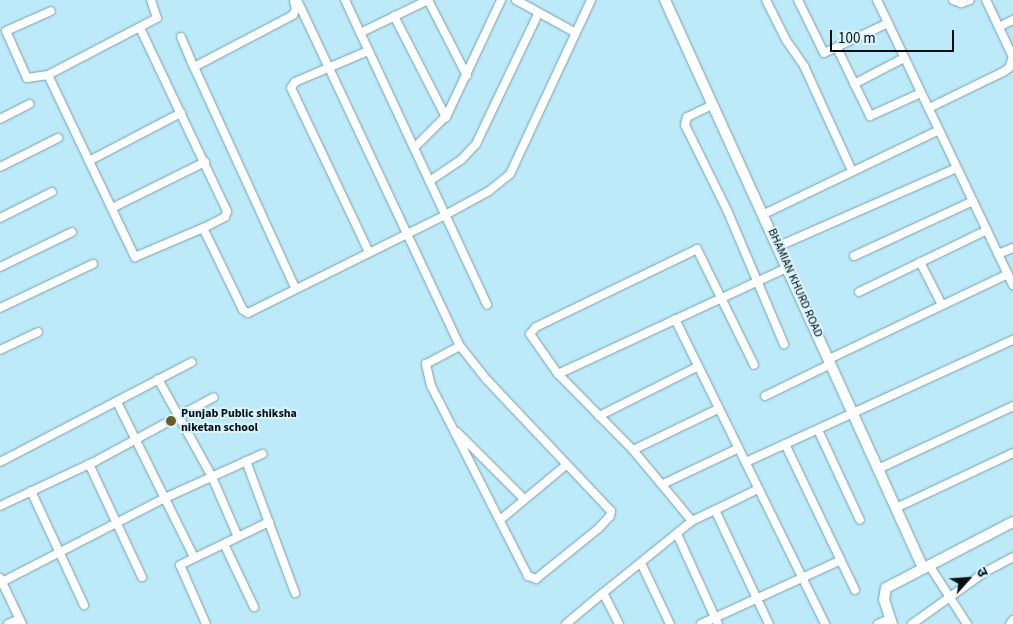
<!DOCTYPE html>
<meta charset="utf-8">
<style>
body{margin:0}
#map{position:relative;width:1013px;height:624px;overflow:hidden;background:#bdeaf8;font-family:"Source Sans 3","Noto Sans Devanagari",sans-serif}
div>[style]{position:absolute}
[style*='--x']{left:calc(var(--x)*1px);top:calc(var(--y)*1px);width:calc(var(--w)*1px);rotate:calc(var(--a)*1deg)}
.roads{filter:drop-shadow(0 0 1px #77a1af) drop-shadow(0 0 1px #77a1af)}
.minor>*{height:8px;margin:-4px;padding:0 4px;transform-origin:4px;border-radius:4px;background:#fff}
.tertiary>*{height:10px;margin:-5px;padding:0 5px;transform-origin:5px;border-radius:5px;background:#fff}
.dots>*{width:14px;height:14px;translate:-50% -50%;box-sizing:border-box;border:2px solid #d9f4fc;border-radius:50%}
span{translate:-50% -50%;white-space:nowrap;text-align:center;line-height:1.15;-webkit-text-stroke:4px #d9f4fc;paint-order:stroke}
.street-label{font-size:12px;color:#010e13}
.poi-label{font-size:12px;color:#010e13;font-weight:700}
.left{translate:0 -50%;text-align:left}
.north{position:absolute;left:943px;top:554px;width:50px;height:50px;-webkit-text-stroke:4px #d9f4fc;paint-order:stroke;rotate:64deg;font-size:14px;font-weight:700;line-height:20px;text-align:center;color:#010e13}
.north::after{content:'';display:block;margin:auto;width:18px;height:22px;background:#010e13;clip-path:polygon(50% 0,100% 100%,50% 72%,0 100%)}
.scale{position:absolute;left:830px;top:30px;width:124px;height:22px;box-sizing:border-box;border:2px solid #010e13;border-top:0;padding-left:6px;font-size:15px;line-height:18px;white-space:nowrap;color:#010e13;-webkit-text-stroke:4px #d9f4fc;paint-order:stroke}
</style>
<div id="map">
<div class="roads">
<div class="minor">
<i style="--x:151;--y:0;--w:19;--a:72"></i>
<i style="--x:157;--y:18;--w:123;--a:152.4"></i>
<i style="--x:48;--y:75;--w:202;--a:64.5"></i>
<i style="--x:135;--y:257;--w:74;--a:-23.1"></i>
<i style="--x:297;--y:0;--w:382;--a:64.8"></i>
<i style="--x:460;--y:346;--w:43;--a:51.5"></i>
<i style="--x:487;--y:380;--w:180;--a:46.6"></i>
<i style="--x:611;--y:511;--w:5;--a:101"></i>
<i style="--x:610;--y:516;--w:16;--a:133"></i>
<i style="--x:599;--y:528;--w:81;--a:141"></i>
<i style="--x:536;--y:579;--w:9;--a:-159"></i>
<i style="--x:528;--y:576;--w:213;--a:-117"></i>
<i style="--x:431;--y:386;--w:23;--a:-103"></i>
<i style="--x:426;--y:364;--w:38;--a:-28"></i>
<i style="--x:345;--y:0;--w:336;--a:65"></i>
<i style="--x:428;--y:0;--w:85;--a:62.8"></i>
<i style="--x:516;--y:0;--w:68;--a:28.8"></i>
<i style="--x:766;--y:0;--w:45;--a:63.4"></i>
<i style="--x:786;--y:40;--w:32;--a:55"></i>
<i style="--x:804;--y:66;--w:115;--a:65.4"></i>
<i style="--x:798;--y:0;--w:59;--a:63.9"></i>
<i style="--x:824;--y:53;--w:71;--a:-25.1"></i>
<i style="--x:877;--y:0;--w:316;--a:64.5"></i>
<i style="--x:953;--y:0;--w:9;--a:21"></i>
<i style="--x:961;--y:3;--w:9;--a:-18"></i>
<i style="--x:986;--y:0;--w:63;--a:64.7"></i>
<i style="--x:394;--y:16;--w:114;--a:62.8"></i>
<i style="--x:999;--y:27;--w:16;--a:-27"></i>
<i style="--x:140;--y:28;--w:203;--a:64.6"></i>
<i style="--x:227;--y:211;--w:6;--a:108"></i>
<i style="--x:225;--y:217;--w:25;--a:153"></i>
<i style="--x:203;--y:228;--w:91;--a:64"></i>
<i style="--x:243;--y:310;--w:6;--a:31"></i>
<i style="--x:248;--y:313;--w:222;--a:-26.4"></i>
<i style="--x:447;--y:214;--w:48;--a:-28.7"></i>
<i style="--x:489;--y:191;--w:27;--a:-39"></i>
<i style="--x:510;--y:174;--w:192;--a:-65"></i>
<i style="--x:360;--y:33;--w:76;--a:-25.9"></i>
<i style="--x:181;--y:37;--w:33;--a:67"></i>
<i style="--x:194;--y:67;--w:112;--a:-27.7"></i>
<i style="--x:293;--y:15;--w:7;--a:-63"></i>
<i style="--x:296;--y:9;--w:7;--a:-106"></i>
<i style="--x:837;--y:48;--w:76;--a:64.1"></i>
<i style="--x:870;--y:116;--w:56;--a:-24.3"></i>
<i style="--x:368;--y:51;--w:79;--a:157"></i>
<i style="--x:295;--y:82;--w:7;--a:124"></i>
<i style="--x:291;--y:88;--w:182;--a:64.6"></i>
<i style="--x:194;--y:67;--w:243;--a:65.4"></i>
<i style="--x:48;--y:75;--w:21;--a:172"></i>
<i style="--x:27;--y:78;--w:51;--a:-114.1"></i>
<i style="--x:6;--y:31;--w:49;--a:-24"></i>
<i style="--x:854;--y:84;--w:56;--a:-27.5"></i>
<i style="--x:712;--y:105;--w:28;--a:154"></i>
<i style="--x:687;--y:117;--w:8;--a:104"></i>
<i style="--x:685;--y:125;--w:95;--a:63.7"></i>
<i style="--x:727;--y:210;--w:146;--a:67"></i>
<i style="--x:929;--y:108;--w:82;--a:-25.9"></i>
<i style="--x:1003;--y:72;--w:7;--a:-34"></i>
<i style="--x:1009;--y:68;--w:12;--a:-70"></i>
<i style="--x:0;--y:119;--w:33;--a:-27"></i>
<i style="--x:416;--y:146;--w:44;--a:-45"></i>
<i style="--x:447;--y:115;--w:127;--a:-64.8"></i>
<i style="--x:89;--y:161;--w:104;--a:-27.6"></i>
<i style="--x:0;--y:167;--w:65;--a:-26.6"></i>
<i style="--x:431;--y:180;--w:37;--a:-34"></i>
<i style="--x:462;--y:159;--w:21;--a:-47"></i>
<i style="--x:476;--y:144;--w:144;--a:-64.5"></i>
<i style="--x:112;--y:208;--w:104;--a:-26.3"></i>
<i style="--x:764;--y:214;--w:194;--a:-25.6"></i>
<i style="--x:0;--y:218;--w:58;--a:-26.6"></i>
<i style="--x:779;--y:246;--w:194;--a:-23.7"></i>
<i style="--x:998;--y:254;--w:16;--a:-22"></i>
<i style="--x:854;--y:256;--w:131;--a:-24.8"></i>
<i style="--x:920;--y:262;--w:48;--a:62.9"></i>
<i style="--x:0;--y:267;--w:80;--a:-25.9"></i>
<i style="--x:859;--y:292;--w:142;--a:-25.8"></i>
<i style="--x:0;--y:308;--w:103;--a:-25.3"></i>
<i style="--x:675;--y:319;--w:340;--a:63.8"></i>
<i style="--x:0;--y:350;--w:42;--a:-25.3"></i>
<i style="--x:829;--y:359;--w:198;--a:-25.4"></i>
<i style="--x:558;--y:374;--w:254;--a:-24.9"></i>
<i style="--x:158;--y:379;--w:112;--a:61.1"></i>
<i style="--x:212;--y:477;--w:65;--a:66.6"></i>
<i style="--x:765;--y:396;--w:73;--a:-25.9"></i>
<i style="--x:117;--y:402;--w:173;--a:63.6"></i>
<i style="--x:599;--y:416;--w:110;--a:-26.6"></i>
<i style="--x:818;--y:430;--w:99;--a:65"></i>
<i style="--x:457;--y:432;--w:95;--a:45"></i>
<i style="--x:785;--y:444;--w:162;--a:64.4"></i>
<i style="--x:633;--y:450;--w:94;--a:-25.8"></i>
<i style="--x:246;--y:461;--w:141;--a:69.6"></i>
<i style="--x:0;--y:462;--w:216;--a:-27.5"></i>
<i style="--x:746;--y:462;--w:294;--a:-24.6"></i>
<i style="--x:89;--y:464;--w:125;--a:64.9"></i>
<i style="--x:878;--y:469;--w:149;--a:-25"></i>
<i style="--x:663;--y:484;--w:82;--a:-25.3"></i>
<i style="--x:758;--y:489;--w:48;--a:154"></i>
<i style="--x:715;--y:510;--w:126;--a:64.7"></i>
<i style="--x:31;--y:491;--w:126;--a:65.1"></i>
<i style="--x:0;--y:506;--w:104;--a:-25.1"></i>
<i style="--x:94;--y:462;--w:136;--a:-28.4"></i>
<i style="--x:896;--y:508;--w:129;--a:-25.2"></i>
<i style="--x:500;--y:520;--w:86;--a:-39.8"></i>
<i style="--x:692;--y:521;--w:92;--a:-129.7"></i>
<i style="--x:633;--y:450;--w:107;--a:-134.6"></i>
<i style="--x:558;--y:374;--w:49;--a:-125"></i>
<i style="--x:530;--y:334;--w:9;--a:-49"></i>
<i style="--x:536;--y:327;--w:179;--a:-25.8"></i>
<i style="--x:697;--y:249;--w:129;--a:63.8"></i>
<i style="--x:677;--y:534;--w:99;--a:65.5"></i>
<i style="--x:224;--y:544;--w:70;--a:64.5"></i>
<i style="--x:641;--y:563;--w:68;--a:64.6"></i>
<i style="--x:929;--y:565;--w:70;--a:57.2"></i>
<i style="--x:0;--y:578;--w:51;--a:64.4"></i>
<i style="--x:0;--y:583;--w:186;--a:-27.3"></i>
<i style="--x:165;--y:498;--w:107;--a:-24.4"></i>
<i style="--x:8;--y:624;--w:12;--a:-24"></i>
<i style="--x:206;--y:624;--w:64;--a:-113.8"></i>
<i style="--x:180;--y:565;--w:99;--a:-25.8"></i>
<i style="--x:566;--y:624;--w:48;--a:-40"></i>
<i style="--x:619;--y:624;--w:35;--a:-117"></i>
<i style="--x:603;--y:593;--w:114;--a:-39"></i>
<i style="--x:692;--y:521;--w:25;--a:-26"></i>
<i style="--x:701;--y:624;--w:152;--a:-24.5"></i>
<i style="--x:878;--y:624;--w:13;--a:-23"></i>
<i style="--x:912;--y:624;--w:90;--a:-35.5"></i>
<i style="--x:985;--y:572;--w:32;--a:-28"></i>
<i style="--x:1010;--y:624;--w:5;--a:-53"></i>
</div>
<div class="tertiary">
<i style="--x:665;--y:0;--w:624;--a:65.57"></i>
<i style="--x:892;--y:624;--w:25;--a:-108"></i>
<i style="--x:884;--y:600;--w:12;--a:-81"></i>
<i style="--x:886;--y:588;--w:143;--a:-27.5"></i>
</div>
</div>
<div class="dots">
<i style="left:171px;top:421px;background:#6b5c2a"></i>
</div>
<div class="street-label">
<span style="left:795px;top:283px;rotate:66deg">BHAMIAN KHURD ROAD</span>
</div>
<div class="poi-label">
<span class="left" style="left:181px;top:421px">Punjab Public shiksha<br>niketan school</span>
</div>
<div class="north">उ</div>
<div class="scale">100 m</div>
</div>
